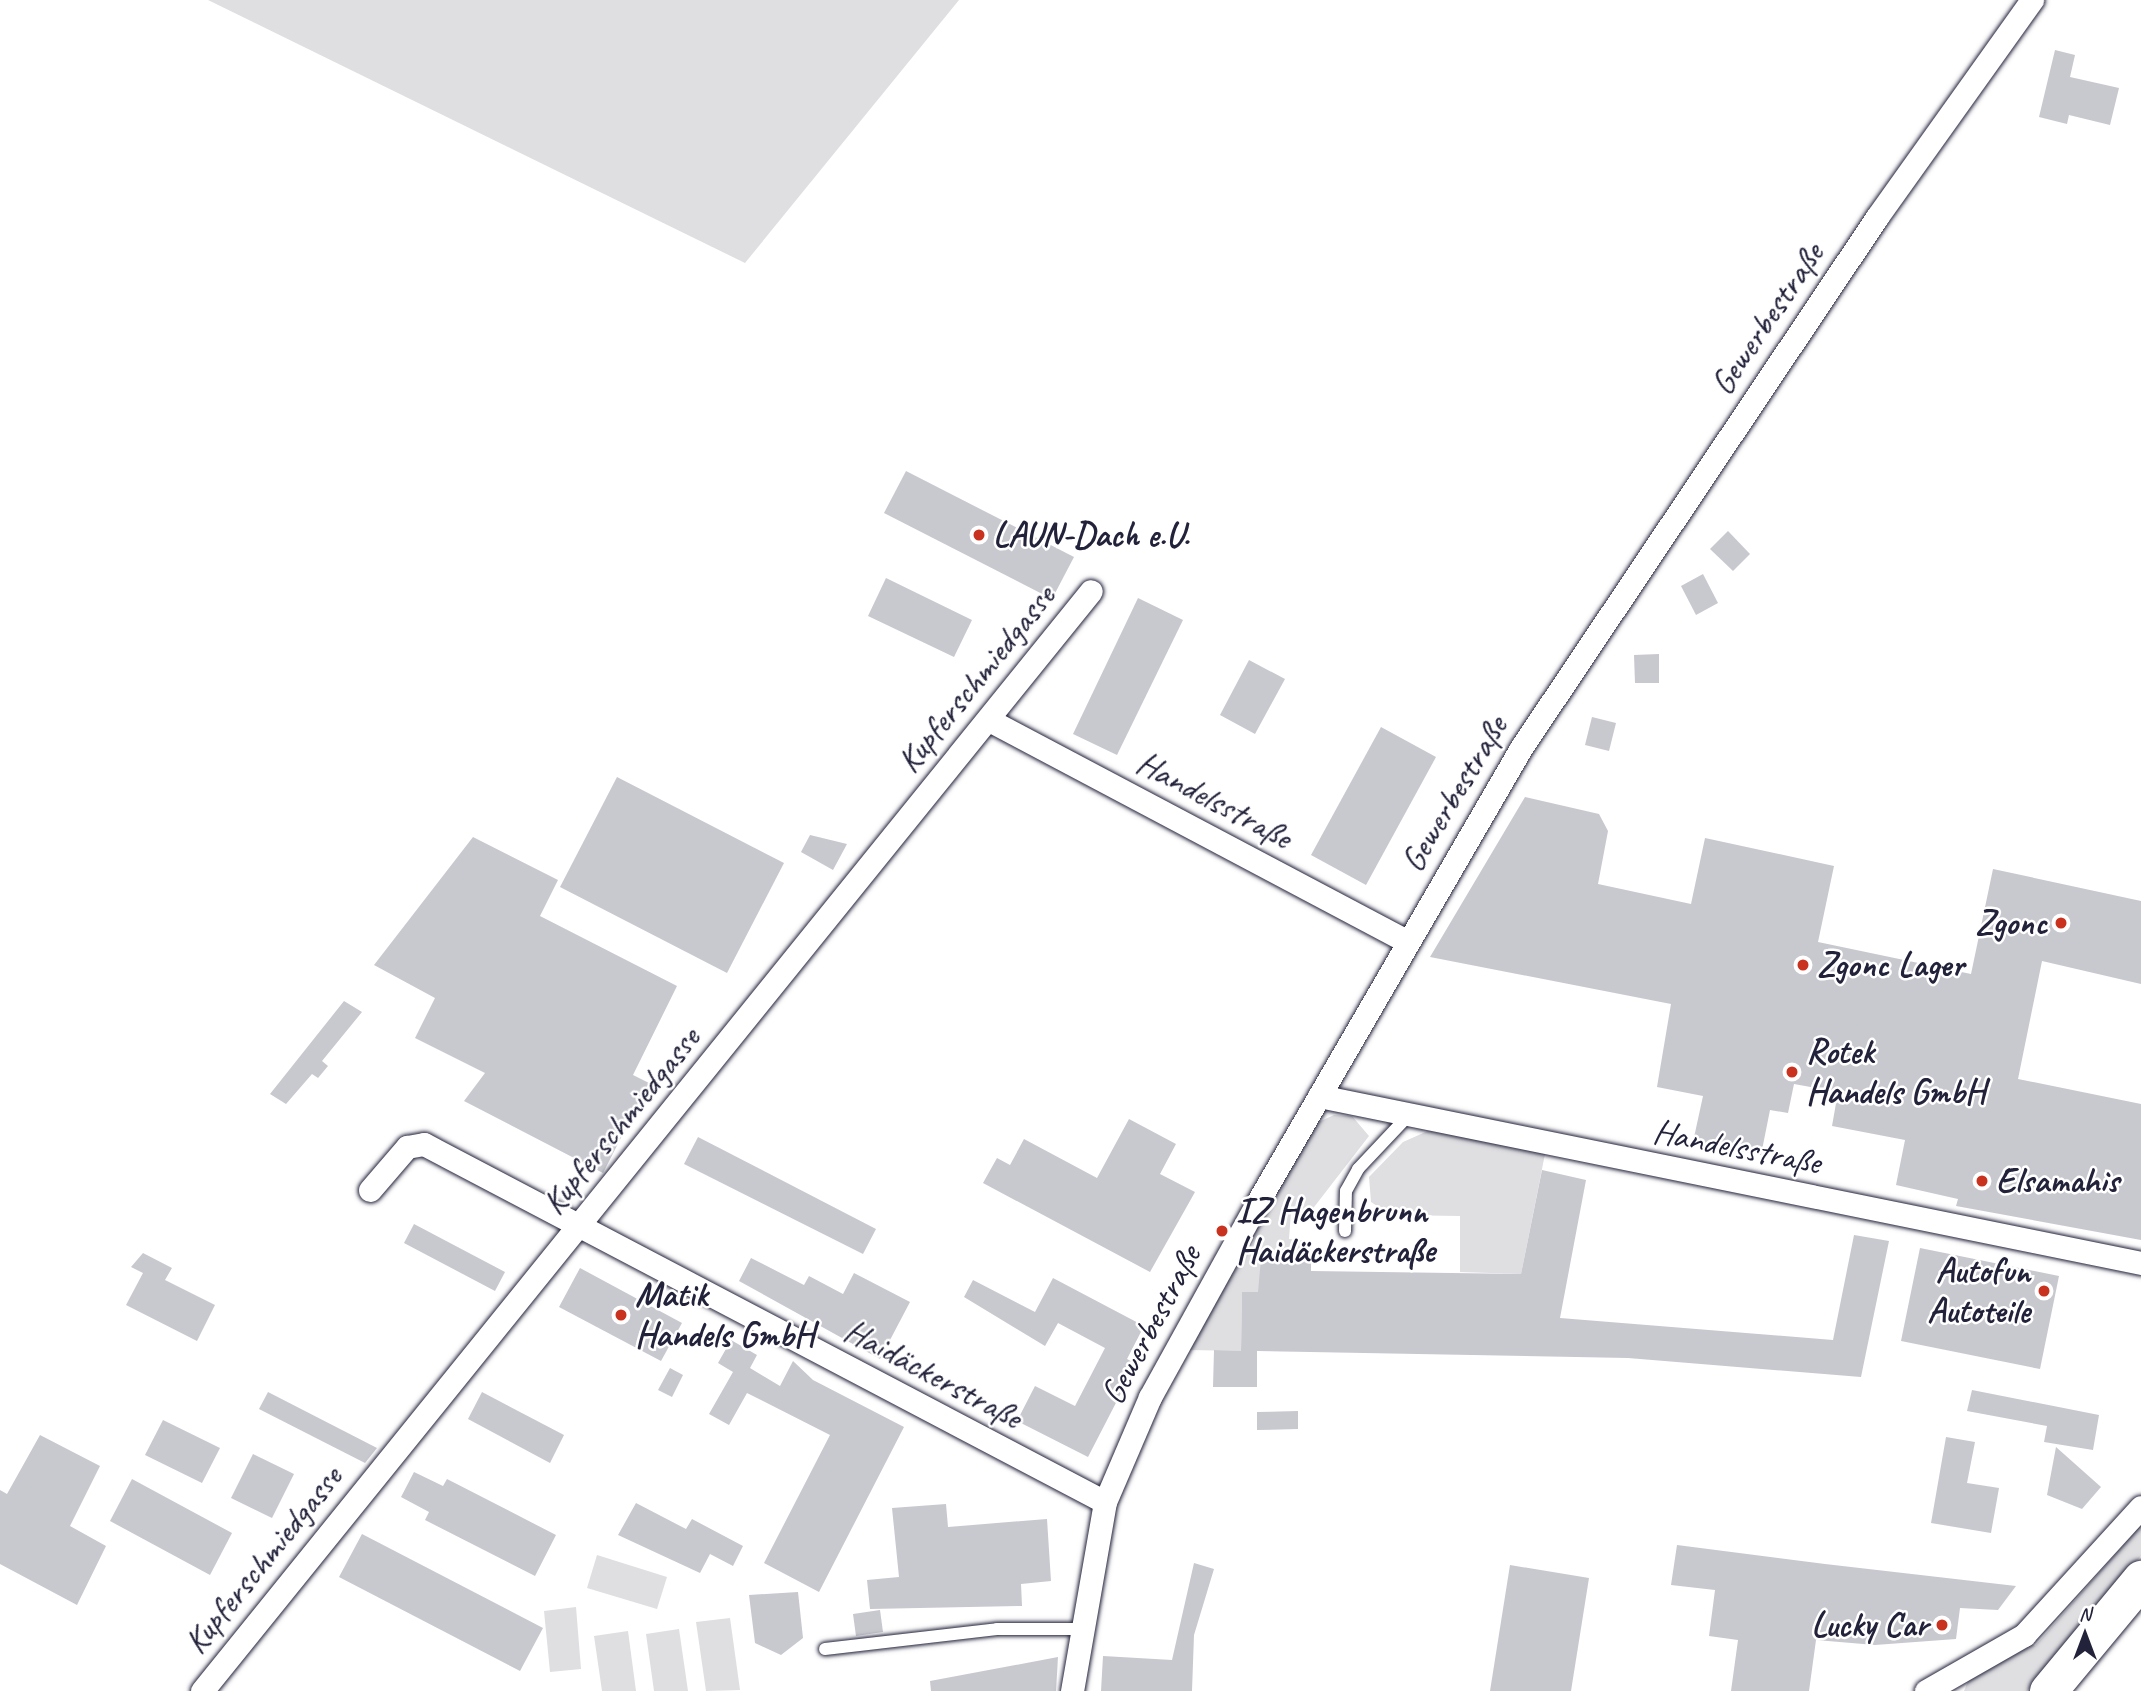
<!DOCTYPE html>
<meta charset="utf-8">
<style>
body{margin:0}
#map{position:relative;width:2141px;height:1691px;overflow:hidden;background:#fff;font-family:Caveat,sans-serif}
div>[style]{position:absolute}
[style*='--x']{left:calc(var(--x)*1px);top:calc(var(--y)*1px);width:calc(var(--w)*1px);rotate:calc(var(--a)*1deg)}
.green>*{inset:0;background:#dfdfe2}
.building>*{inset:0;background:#c8c8cf}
.roads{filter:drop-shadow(0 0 2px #22223b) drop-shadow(0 0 2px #22223b)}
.lane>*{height:12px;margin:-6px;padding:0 6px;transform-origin:6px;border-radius:6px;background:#fff}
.street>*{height:23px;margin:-11.5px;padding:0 11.5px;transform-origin:11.5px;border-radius:11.5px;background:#fff}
.primary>*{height:37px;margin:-18.5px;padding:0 18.5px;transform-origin:18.5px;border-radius:18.5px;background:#fff}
.dots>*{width:19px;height:19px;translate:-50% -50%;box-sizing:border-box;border:4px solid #fff;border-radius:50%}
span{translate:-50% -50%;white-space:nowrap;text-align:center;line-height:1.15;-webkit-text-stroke:5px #fff;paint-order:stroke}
.street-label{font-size:35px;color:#22223b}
.poi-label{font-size:35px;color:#22223b;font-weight:700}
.left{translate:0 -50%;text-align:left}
.right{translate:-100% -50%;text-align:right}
.north{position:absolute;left:2050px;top:1600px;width:70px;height:70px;-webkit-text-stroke:5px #fff;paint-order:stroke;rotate:0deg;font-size:19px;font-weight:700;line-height:28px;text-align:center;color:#22223b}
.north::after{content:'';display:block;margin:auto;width:24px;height:32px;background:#22223b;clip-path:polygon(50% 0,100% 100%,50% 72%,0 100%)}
</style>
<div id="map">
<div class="green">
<i style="clip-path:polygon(208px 0,959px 0,745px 263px)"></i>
<i style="clip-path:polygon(1334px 1115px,1352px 1116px,1369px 1136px,1311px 1211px,1291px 1212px,1289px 1239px,1310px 1241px,1311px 1259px,1296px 1258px,1286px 1249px,1261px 1258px,1260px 1293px,1242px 1293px,1241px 1351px,1189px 1350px,1312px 1125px)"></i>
<i style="clip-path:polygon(1430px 1130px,1545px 1154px,1521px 1274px,1460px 1272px,1460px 1216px,1391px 1215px,1371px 1202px,1369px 1177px,1403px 1142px)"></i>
<i style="clip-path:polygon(2141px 1525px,2141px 1556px,2027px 1691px,1964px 1691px,1969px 1679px,2029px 1642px,2035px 1646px)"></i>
<i style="clip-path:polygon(597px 1555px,667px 1577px,657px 1609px,587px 1588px)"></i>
<i style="clip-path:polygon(576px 1607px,581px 1669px,550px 1672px,544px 1611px)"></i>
<i style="clip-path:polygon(730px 1618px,740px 1690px,706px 1691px,696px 1622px)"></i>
<i style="clip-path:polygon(679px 1629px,688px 1691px,654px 1691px,646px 1634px)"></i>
<i style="clip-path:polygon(628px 1631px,636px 1691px,602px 1691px,594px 1636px)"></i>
</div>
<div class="building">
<i style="clip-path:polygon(2055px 50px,2075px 55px,2070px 77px,2119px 88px,2110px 125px,2069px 115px,2067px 124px,2039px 117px)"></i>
<i style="clip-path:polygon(906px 471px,1074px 557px,1052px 599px,884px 513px)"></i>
<i style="clip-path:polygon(1728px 531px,1750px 554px,1733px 571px,1710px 549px)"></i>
<i style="clip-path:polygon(1703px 574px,1718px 603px,1696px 615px,1681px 586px)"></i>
<i style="clip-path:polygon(886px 578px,972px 620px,954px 657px,868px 616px)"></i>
<i style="clip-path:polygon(1138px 598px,1183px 620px,1117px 755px,1073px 734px)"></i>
<i style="clip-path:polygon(1659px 654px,1659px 683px,1635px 683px,1634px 655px)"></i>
<i style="clip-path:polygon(1249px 660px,1285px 679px,1255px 734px,1220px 715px)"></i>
<i style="clip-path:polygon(1592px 717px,1616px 723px,1609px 751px,1585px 745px)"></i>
<i style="clip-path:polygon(1381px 727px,1436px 757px,1366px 885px,1311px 855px)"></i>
<i style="clip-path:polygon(617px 777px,784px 863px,727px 973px,560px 887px)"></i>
<i style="clip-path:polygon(1525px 797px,1599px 814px,1608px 831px,1598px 884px,1691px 904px,1705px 838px,1834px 866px,1818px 942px,1971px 974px,1993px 869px,2141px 901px,2141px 984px,2042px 961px,2018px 1079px,2141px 1104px,2141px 1240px,1956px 1206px,1958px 1199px,1896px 1185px,1905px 1140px,1832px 1126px,1838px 1092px,1794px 1084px,1788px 1113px,1770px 1110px,1761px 1155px,1693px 1142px,1703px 1096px,1657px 1087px,1671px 1004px,1430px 957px)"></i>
<i style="clip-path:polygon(810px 835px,847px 844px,833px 870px,801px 852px)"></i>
<i style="clip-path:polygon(473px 837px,558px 880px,540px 916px,677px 986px,633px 1075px,649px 1083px,603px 1173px,464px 1101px,485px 1073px,415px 1038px,435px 998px,374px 965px)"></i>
<i style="clip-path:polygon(344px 1001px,362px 1012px,322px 1061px,328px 1066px,318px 1078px,312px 1074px,286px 1104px,270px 1094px)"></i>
<i style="clip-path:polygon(1129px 1119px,1176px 1144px,1160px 1174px,1195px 1192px,1150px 1272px,983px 1183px,997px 1158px,1010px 1165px,1024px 1139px,1097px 1178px)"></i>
<i style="clip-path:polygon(698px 1137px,876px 1229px,863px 1254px,684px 1164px)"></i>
<i style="clip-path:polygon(1542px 1170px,1586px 1180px,1560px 1318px,1833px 1340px,1854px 1235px,1889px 1241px,1861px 1377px,1628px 1358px,1257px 1351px,1257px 1387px,1213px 1387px,1214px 1350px,1241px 1351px,1242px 1292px,1258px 1292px,1261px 1258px,1286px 1249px,1311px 1259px,1311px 1271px,1521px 1274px)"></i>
<i style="clip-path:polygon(414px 1224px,505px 1272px,495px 1291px,404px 1243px)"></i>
<i style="clip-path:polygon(1920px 1248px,2059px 1276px,2040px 1369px,1901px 1341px)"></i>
<i style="clip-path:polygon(143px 1253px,172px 1268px,165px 1280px,215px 1305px,197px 1341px,126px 1305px,143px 1273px,131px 1267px)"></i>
<i style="clip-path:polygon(751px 1258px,804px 1285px,809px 1276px,843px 1294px,854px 1273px,910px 1302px,880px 1359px,739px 1281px)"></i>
<i style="clip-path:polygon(580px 1268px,682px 1323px,661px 1361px,559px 1307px)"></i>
<i style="clip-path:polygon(1053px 1278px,1144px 1326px,1127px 1359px,1136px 1364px,1088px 1457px,1017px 1421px,1035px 1386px,1075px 1406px,1105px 1348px,1058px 1323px,1045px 1346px,964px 1297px,973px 1280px,1035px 1312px)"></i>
<i style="clip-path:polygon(731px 1340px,757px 1355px,750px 1368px,780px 1386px,793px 1361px,813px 1380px,904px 1427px,819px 1592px,764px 1563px,830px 1435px,747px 1393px,729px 1425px,709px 1414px,733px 1372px,718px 1363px)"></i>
<i style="clip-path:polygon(670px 1368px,683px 1375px,672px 1397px,658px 1390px)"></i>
<i style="clip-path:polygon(1972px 1390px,2099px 1415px,2093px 1450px,2044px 1442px,2047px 1426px,1967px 1411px)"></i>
<i style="clip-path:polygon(268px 1392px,377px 1448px,365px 1463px,259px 1409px)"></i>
<i style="clip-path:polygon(482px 1392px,564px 1435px,550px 1463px,468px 1419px)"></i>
<i style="clip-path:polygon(1298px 1411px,1298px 1429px,1257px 1430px,1257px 1412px)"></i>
<i style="clip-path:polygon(163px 1420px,220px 1448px,202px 1483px,145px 1455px)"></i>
<i style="clip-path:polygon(40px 1435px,100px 1466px,70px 1526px,106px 1546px,77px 1605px,0 1564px,0 1490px,7px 1494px)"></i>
<i style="clip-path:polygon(1946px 1437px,1975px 1442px,1967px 1483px,1999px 1488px,1991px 1533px,1931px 1523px)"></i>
<i style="clip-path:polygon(2056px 1447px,2101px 1487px,2082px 1509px,2047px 1495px)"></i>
<i style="clip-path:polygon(253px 1454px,294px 1474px,272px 1518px,231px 1498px)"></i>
<i style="clip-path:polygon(414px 1472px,443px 1486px,447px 1479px,556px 1535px,535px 1576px,425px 1520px,429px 1512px,401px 1497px)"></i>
<i style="clip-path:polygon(132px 1479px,232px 1533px,210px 1575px,110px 1521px)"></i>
<i style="clip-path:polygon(636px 1503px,686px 1529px,692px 1519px,743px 1546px,733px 1566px,710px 1554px,700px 1573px,618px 1535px)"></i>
<i style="clip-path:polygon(946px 1504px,948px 1527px,1047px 1519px,1051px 1581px,1021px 1584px,1022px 1606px,870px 1609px,867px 1580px,899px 1577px,892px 1508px)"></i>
<i style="clip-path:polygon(362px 1534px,543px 1628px,520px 1671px,339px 1577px)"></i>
<i style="clip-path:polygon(1677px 1545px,1825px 1564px,2016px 1586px,1998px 1610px,1960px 1608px,1956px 1639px,1875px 1645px,1816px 1640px,1809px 1691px,1731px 1691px,1738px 1640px,1709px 1636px,1715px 1590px,1671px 1585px)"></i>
<i style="clip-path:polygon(1194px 1563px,1214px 1569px,1194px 1635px,1192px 1691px,1101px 1691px,1103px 1656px,1172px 1660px)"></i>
<i style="clip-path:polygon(1510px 1565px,1589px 1578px,1571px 1691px,1490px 1691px)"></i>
<i style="clip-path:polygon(798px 1592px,803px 1638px,781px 1655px,755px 1643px,749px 1595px)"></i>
<i style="clip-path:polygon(880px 1610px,883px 1632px,856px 1636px,853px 1614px)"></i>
<i style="clip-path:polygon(1058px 1657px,1056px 1691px,931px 1691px,930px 1681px)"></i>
</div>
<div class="roads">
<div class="lane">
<i style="--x:1345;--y:1231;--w:40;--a:-88.6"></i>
<i style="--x:1346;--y:1191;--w:25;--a:-61"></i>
<i style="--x:1358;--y:1169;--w:73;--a:-46.7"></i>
<i style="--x:825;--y:1649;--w:173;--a:-6.6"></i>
<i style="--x:997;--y:1629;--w:83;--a:0"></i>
</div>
<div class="street">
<i style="--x:989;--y:720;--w:473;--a:27.9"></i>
<i style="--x:1319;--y:1096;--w:839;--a:11.48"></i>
<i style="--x:370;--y:1190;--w:57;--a:-49.3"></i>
<i style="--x:407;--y:1147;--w:17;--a:-10"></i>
<i style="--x:424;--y:1144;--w:769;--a:27.73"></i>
<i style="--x:202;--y:1691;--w:1414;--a:-51.06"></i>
<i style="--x:1072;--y:1691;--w:192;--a:-80.1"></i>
<i style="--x:1105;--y:1502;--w:114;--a:-66.8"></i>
<i style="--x:1150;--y:1397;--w:219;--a:-61.1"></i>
<i style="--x:1256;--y:1205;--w:528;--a:-59.89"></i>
<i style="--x:1521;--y:748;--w:639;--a:-56.16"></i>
<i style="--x:1877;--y:217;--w:267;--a:-54.5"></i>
<i style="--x:1926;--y:1691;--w:113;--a:-29.7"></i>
<i style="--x:2024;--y:1635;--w:173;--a:-47.6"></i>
</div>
<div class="primary">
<i style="--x:2048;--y:1691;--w:146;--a:-50.3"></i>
</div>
</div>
<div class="dots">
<i style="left:979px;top:535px;background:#c8321e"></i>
<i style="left:2061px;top:923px;background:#c8321e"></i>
<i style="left:1803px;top:965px;background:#c8321e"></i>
<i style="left:1792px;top:1072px;background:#c8321e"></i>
<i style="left:1982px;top:1181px;background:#c8321e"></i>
<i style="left:1222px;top:1231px;background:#c8321e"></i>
<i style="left:2044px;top:1291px;background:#c8321e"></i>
<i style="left:621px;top:1315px;background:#c8321e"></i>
<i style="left:1942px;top:1625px;background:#c8321e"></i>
</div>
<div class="street-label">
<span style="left:1767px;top:319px;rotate:-56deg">Gewerbestraße</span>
<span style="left:976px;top:679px;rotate:-51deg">Kupferschmiedgasse</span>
<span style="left:1454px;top:794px;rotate:-59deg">Gewerbestraße</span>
<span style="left:1214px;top:800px;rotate:28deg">Handelsstraße</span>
<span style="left:621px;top:1121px;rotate:-51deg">Kupferschmiedgasse</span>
<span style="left:1737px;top:1147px;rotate:11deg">Handelsstraße</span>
<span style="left:1151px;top:1325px;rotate:-62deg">Gewerbestraße</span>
<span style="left:933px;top:1374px;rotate:28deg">Haidäckerstraße</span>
<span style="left:263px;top:1560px;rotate:-51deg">Kupferschmiedgasse</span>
</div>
<div class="poi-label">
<span class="left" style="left:993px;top:535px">LAUN-Dach e.U.</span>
<span class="right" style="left:2047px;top:923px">Zgonc</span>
<span class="left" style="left:1817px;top:965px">Zgonc Lager</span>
<span class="left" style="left:1806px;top:1072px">Rotek<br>Handels GmbH</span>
<span class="left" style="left:1996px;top:1181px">Elsamahis</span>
<span class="left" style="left:1236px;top:1231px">IZ Hagenbrunn<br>Haidäckerstraße</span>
<span class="right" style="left:2030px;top:1291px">Autofun<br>Autoteile</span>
<span class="left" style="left:635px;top:1315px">Matik<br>Handels GmbH</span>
<span class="right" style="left:1928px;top:1625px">Lucky Car</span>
</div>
<div class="north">N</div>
</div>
